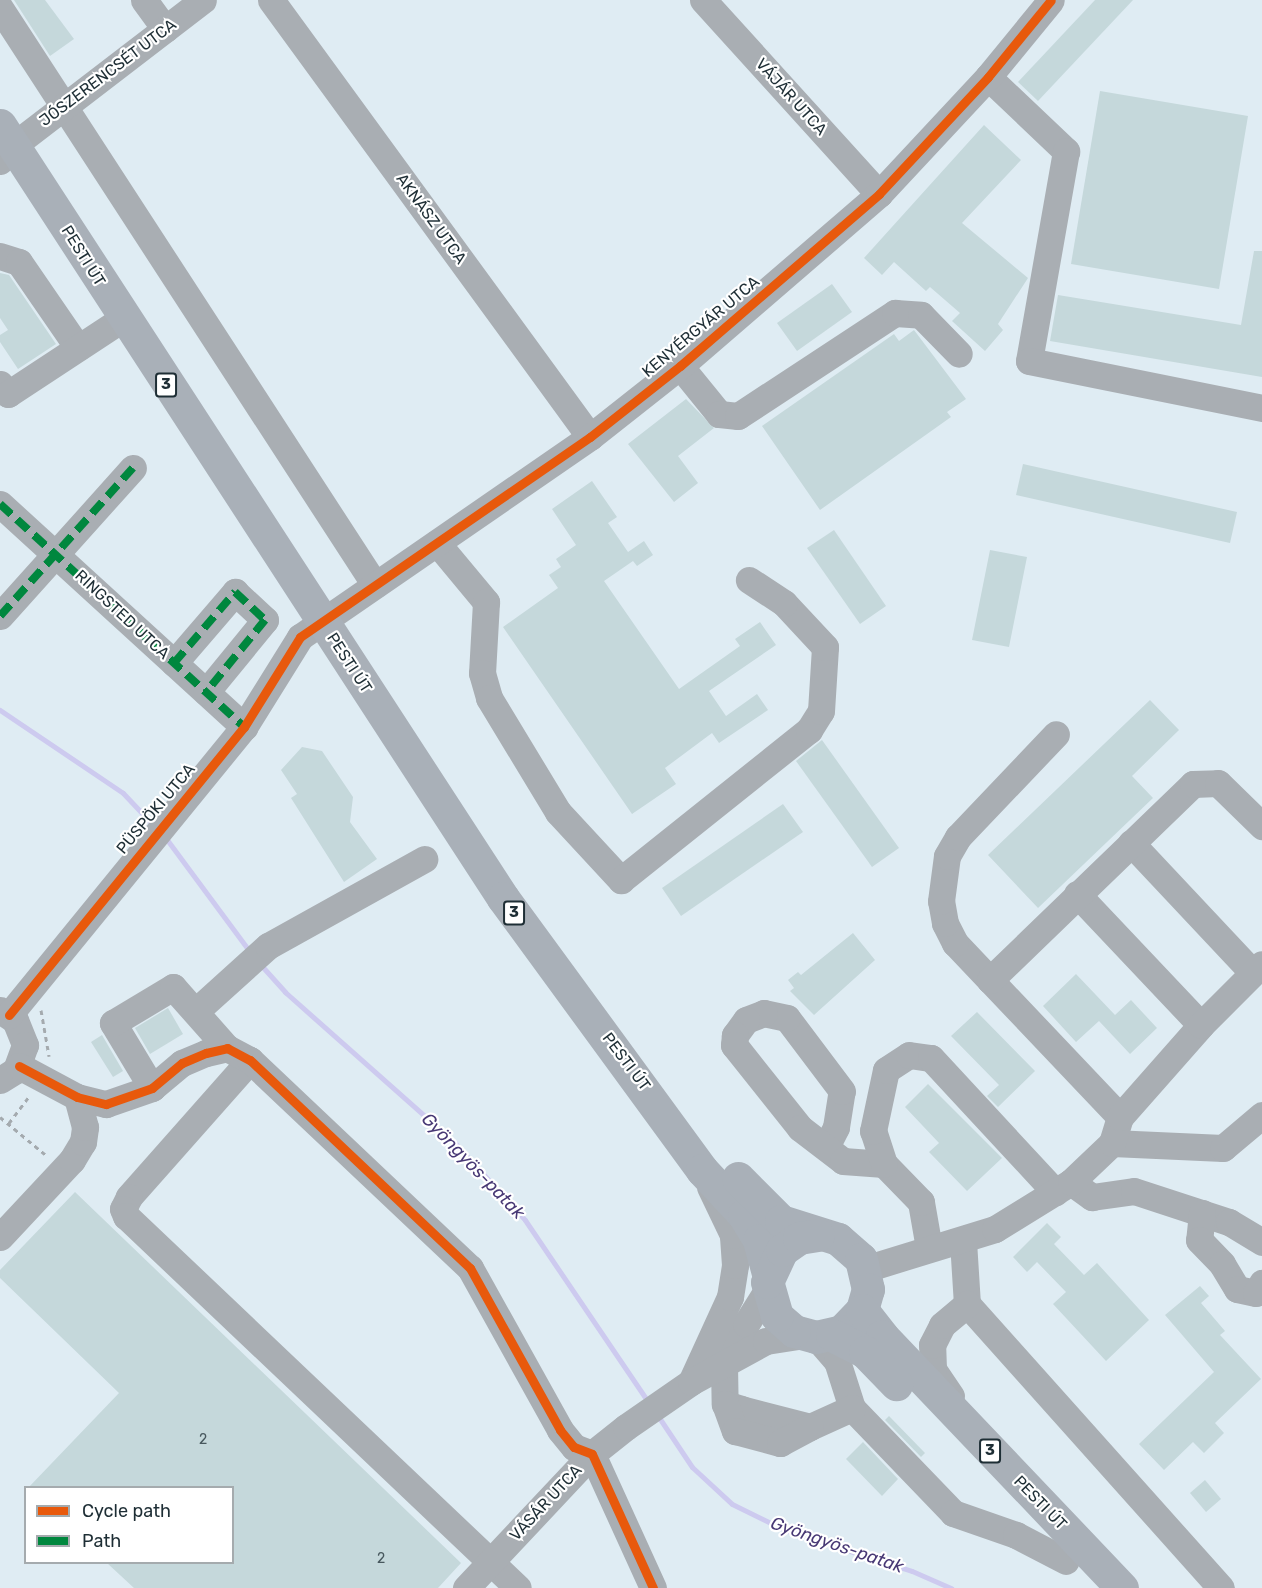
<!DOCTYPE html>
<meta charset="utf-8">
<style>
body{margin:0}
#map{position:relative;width:1262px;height:1588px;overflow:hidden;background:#dfecf3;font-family:Rubik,sans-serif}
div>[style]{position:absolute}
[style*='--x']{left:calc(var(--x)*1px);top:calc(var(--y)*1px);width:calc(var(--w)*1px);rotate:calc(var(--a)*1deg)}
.stream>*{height:5px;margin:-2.5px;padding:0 2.5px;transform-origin:2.5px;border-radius:2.5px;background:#cdcaef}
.building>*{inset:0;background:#c5d8db}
.path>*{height:3px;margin-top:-1.5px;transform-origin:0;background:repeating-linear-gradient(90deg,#a4aaae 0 4.5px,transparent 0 9px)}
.minor>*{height:27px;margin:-13.5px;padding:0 13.5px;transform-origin:13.5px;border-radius:13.5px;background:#a9aeb3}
.major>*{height:33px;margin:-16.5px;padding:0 16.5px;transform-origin:16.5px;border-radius:16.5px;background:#a9b0b8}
.quiet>*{height:8px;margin-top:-4px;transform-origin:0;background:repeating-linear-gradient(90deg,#00873e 0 15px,transparent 0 23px)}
.cycleway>*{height:9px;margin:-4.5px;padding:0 4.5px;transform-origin:4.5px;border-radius:4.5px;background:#e8590c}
span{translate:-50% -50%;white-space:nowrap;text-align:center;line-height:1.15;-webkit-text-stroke:4.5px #fff;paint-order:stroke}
.number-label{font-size:14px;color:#48585e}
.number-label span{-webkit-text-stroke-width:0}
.shield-label span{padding:2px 4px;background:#fff;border:2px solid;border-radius:4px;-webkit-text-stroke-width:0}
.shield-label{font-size:15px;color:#1e2e35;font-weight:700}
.street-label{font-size:16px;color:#1e2e35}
.water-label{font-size:18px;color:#483975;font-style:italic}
.legend{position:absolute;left:24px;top:1486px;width:210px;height:78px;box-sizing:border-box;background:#fff;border:2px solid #a5abae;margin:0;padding:8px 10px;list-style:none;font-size:18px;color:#1e2e35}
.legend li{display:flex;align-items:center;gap:12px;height:30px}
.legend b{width:30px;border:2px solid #a5abae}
</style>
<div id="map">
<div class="stream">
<i style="--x:0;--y:710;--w:148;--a:34"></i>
<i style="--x:123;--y:793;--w:45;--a:46.8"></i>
<i style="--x:165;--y:837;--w:143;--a:53.5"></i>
<i style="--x:260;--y:964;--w:38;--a:48"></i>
<i style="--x:285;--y:992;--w:227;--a:41.6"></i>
<i style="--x:455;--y:1143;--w:104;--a:47.7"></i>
<i style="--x:525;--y:1220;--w:221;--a:55.9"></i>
<i style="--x:658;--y:1416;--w:61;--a:56.3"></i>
<i style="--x:692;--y:1467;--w:54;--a:42.8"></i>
<i style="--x:732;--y:1504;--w:59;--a:26.1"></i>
<i style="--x:785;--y:1530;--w:133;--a:17.9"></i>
<i style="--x:912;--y:1571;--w:43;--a:23.6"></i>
</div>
<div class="building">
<i style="clip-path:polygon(14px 0,45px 0,74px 39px,50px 56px)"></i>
<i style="clip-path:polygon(1095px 0,1133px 0,1038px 101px,1018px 82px)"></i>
<i style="clip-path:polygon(1100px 91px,1248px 116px,1219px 289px,1071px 264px)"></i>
<i style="clip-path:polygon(984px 125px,1021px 160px,962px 223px,1028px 278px,998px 324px,1003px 330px,985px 351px,952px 321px,960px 313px,930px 287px,926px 291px,894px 262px,882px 275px,864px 258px)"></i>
<i style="clip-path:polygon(1254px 251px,1262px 251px,1262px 377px,1050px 341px,1058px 295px,1241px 325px)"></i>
<i style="clip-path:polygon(0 273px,9px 275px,56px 344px,18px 369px,0 342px,0 335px,8px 330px,0 318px)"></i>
<i style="clip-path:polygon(832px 284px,852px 312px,797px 351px,777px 323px)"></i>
<i style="clip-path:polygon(914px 330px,966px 399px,947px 412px,951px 417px,820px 510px,762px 426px,894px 334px,899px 341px)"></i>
<i style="clip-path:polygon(686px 399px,714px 428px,678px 456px,698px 483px,674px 502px,628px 444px)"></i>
<i style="clip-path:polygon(1023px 464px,1237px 512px,1230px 543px,1016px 495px)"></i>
<i style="clip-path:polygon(592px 481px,617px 517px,608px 523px,628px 552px,644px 541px,653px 555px,637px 566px,633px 561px,604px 581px,679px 689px,740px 646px,735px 639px,760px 622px,776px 645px,709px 691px,726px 716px,757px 694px,768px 710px,719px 743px,712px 733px,665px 768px,676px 784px,632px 814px,503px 627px,558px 588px,549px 575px,561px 567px,556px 559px,576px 545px,552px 509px)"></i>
<i style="clip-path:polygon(834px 530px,886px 606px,860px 624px,807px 548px)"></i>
<i style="clip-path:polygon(990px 550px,1027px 557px,1009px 647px,972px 640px)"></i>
<i style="clip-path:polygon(1150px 700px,1179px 730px,1132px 776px,1153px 798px,1038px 908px,988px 855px)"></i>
<i style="clip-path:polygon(822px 740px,899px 848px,872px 867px,796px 761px)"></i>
<i style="clip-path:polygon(302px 747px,322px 751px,353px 797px,350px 822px,377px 859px,344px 882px,291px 798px,297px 794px,281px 770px)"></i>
<i style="clip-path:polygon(783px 804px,803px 832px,681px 916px,662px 888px)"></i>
<i style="clip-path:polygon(853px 933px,875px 960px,814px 1015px,790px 991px,794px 988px,788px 980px,798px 972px,801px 975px)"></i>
<i style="clip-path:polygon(1076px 974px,1115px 1015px,1131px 1000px,1157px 1028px,1130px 1054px,1099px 1021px,1076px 1042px,1043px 1006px)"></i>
<i style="clip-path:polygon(168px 1008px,183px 1034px,150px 1054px,135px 1028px)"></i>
<i style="clip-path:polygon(977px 1012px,1035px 1071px,998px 1107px,987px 1096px,999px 1085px,951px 1036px)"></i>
<i style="clip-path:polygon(102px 1035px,123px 1071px,113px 1077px,91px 1042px)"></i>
<i style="clip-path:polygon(928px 1084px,1002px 1158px,967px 1191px,929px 1152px,939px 1143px,905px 1107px)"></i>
<i style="clip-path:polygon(75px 1192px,461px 1563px,438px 1588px,134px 1588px,107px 1563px,232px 1563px,232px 1488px,28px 1488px,119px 1393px,0 1278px,0 1270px)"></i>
<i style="clip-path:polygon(1047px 1223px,1061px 1237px,1054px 1244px,1084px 1275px,1097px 1263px,1149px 1320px,1106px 1361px,1053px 1304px,1066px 1292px,1037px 1262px,1027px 1272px,1013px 1257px)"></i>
<i style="clip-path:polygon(1200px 1286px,1209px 1296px,1201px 1303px,1225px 1331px,1220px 1335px,1261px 1379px,1215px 1423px,1224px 1433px,1204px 1453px,1193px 1442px,1164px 1470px,1139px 1444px,1214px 1372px,1165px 1315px)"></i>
<i style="clip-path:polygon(889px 1416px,925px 1453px,921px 1457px,885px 1420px)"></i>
<i style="clip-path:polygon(863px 1442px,898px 1479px,882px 1496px,846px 1459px)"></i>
<i style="clip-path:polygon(1205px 1480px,1221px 1499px,1206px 1512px,1190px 1493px)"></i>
</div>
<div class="path">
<i style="--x:41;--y:1010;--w:47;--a:80.1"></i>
<i style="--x:0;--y:1117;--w:61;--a:39.7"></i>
<i style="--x:9;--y:1123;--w:34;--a:-53"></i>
</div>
<div class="minor">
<i style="--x:144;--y:0;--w:36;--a:54"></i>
<i style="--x:271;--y:0;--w:541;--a:53.87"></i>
<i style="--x:703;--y:0;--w:262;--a:47.8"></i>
<i style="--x:0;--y:8;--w:688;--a:56.98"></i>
<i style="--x:988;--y:77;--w:108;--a:43.5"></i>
<i style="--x:1066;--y:151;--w:213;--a:100"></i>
<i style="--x:1029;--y:361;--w:238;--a:11.4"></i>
<i style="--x:0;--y:161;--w:21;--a:-49"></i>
<i style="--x:14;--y:145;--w:238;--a:-37.5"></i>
<i style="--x:0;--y:256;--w:20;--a:18"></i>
<i style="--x:19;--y:262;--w:104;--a:55.5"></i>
<i style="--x:680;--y:366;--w:62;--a:50.9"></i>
<i style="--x:719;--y:414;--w:19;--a:6"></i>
<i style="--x:738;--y:416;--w:188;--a:-33.3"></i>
<i style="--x:895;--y:313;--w:26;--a:4"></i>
<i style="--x:921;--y:315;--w:54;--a:45.7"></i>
<i style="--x:0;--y:384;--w:13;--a:51"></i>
<i style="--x:8;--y:394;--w:136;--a:-33.3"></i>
<i style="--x:0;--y:504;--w:331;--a:42.4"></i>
<i style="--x:437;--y:543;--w:77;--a:50.3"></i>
<i style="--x:486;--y:602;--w:71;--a:93.2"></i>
<i style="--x:482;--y:673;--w:26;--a:74"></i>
<i style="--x:489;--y:698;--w:133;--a:58.8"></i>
<i style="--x:558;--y:812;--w:93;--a:47.2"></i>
<i style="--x:621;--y:880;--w:241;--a:-38.6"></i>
<i style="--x:809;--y:730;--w:22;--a:-58"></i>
<i style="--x:821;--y:711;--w:64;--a:-86.4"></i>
<i style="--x:825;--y:647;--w:60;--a:-133"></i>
<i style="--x:784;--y:603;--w:42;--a:-146.7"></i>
<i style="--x:0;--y:616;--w:199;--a:-48.1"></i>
<i style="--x:174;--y:663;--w:94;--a:-49.3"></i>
<i style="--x:235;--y:592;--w:41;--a:43"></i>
<i style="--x:265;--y:620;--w:93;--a:129.3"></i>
<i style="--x:1131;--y:843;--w:178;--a:46.8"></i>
<i style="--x:1077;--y:894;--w:180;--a:46.6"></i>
<i style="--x:990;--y:980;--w:51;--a:-133.4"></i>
<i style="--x:955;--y:943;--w:22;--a:-117"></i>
<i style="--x:945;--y:923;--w:22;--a:-100"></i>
<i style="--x:941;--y:901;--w:45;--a:-82.4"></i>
<i style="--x:947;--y:856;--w:22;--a:-60"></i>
<i style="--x:958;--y:837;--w:142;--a:-46.4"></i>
<i style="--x:0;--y:1010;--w:18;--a:34"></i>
<i style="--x:15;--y:1020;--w:27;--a:68"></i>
<i style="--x:25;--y:1045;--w:27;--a:110"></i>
<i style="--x:16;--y:1070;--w:19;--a:148"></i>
<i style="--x:196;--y:1011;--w:97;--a:-42.1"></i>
<i style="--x:268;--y:946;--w:179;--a:-29.1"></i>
<i style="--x:9;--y:1015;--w:372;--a:-50.8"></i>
<i style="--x:244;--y:727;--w:106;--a:-58.1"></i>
<i style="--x:300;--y:637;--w:352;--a:-34.6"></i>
<i style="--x:590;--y:437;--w:115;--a:-38.3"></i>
<i style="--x:680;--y:366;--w:263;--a:-40.8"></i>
<i style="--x:879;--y:194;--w:160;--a:-47"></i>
<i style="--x:988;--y:77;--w:99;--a:-50.7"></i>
<i style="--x:250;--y:1060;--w:183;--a:131.5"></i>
<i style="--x:129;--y:1197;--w:13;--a:117"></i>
<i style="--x:123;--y:1209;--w:8;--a:67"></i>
<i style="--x:126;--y:1216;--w:540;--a:43.5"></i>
<i style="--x:19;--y:1066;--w:66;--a:28.1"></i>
<i style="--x:77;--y:1097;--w:30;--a:14"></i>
<i style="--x:106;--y:1104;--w:49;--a:-19.2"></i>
<i style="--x:152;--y:1088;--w:39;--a:-40"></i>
<i style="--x:182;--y:1063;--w:26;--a:-23"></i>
<i style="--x:206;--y:1053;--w:22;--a:-13"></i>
<i style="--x:227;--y:1048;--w:26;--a:28"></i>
<i style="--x:250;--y:1060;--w:303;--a:43.4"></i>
<i style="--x:470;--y:1268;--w:185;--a:60.9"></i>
<i style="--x:560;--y:1430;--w:22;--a:51"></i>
<i style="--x:574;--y:1447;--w:19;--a:21"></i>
<i style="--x:592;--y:1454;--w:147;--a:65.5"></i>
<i style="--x:152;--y:1088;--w:76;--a:-121"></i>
<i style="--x:113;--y:1023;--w:70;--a:-31"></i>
<i style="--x:173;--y:987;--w:81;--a:48.5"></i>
<i style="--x:1120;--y:1117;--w:189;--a:-133.5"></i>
<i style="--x:990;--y:980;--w:282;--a:-44"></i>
<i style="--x:1193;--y:784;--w:25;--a:-2"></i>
<i style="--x:1218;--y:783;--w:62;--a:44.3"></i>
<i style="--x:1112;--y:1143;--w:111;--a:2.6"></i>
<i style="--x:1223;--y:1148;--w:51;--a:-40.2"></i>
<i style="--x:826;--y:1147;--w:22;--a:-63"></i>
<i style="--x:836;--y:1127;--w:36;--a:-81"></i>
<i style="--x:842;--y:1091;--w:91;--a:-127"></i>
<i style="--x:787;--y:1018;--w:24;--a:-168"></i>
<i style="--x:764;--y:1013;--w:19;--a:159"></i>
<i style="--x:746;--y:1020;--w:19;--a:126"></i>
<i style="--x:735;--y:1035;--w:10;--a:96"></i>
<i style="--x:734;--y:1045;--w:106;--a:51.5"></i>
<i style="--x:800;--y:1128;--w:54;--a:37.5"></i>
<i style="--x:843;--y:1161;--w:41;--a:4.2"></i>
<i style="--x:1071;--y:1182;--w:26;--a:36"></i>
<i style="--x:1092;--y:1197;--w:42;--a:-8.1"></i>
<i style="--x:1134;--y:1191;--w:100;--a:18.1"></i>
<i style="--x:1229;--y:1222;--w:39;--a:31"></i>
<i style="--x:1202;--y:1213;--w:27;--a:96"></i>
<i style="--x:1199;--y:1240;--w:33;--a:46"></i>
<i style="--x:1222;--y:1264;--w:29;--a:59"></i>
<i style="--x:1237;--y:1289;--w:19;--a:12"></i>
<i style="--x:1256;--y:1293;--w:12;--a:-59"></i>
<i style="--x:0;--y:1237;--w:105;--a:-46.9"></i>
<i style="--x:72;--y:1160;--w:21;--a:-59"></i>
<i style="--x:83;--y:1142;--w:15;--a:-82"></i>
<i style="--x:85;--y:1127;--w:31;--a:-105"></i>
<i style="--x:963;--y:1241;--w:63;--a:86.4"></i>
<i style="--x:967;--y:1304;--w:381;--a:48.2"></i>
<i style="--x:929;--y:1248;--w:47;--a:-99.9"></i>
<i style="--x:921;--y:1202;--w:53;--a:-134.2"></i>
<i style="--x:884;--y:1164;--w:35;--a:-108"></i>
<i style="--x:873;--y:1131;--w:62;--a:-78"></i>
<i style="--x:886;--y:1070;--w:27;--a:-33"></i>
<i style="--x:909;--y:1055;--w:22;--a:8"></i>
<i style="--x:931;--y:1058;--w:183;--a:47.2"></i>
<i style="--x:865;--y:1269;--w:136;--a:-17.1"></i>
<i style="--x:995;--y:1229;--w:89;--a:-31.7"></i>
<i style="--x:1071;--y:1182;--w:57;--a:-43.6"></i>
<i style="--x:1112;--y:1143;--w:27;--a:-73"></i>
<i style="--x:1120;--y:1117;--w:123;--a:-48.6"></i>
<i style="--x:1201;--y:1025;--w:86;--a:-45"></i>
<i style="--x:816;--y:1337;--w:32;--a:49"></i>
<i style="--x:837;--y:1361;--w:49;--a:72.3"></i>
<i style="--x:852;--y:1408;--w:146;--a:46.1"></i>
<i style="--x:953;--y:1513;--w:67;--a:19.2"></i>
<i style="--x:1016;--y:1535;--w:56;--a:27.5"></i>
<i style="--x:708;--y:1364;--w:55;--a:-46.5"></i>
<i style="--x:746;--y:1324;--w:39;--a:-58"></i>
<i style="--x:724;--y:1365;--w:39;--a:89"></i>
<i style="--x:725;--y:1404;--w:17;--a:17"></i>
<i style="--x:741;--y:1409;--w:71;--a:14.6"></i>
<i style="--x:810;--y:1427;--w:46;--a:-24.3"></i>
<i style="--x:691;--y:1382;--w:94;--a:-65.4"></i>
<i style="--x:730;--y:1297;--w:32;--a:-81"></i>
<i style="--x:735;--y:1265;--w:30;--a:-94"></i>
<i style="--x:733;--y:1235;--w:53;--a:-115.6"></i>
<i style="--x:951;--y:1396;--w:32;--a:-124"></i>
<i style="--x:933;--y:1369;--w:24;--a:-92"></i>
<i style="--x:932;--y:1345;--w:22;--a:-63"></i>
<i style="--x:942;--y:1325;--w:33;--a:-40"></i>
<i style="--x:725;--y:1404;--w:29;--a:70"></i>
<i style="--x:735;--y:1431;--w:47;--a:14.9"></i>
<i style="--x:780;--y:1443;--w:34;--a:-28"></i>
<i style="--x:466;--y:1588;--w:184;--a:-46.8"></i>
<i style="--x:592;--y:1454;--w:43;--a:-38.5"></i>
<i style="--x:626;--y:1427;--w:79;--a:-34.7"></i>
<i style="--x:691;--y:1382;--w:85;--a:-28.7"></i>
<i style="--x:766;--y:1341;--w:39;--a:-9"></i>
</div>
<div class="major">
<i style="--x:0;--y:125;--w:922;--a:56.95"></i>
<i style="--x:503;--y:898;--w:337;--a:53.8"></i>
<i style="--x:702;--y:1170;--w:62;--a:47"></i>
<i style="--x:744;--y:1215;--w:29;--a:59"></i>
<i style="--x:759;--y:1240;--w:34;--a:75"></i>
<i style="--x:738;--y:1178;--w:61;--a:45"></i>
<i style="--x:781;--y:1221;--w:60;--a:17.5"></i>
<i style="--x:838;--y:1239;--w:30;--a:41"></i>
<i style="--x:861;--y:1259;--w:31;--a:77"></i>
<i style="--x:868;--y:1289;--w:22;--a:106"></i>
<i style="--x:862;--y:1310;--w:29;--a:134"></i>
<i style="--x:842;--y:1331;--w:27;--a:167"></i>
<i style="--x:816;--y:1337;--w:23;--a:-165"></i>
<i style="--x:794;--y:1331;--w:23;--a:-139"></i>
<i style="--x:777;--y:1316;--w:35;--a:-106"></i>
<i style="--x:767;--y:1282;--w:35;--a:-65"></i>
<i style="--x:782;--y:1250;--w:21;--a:-35"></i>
<i style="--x:799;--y:1238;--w:19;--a:-9"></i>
<i style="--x:862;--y:1310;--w:33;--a:52"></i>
<i style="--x:882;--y:1336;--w:348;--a:46.4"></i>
<i style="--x:832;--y:1335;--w:37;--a:27"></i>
<i style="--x:865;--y:1352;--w:45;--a:45.9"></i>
</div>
<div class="quiet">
<i style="--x:0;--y:504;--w:331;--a:42.4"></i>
<i style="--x:0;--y:616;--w:199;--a:-48.1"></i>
<i style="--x:174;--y:663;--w:94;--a:-49.3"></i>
<i style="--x:235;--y:592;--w:41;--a:43"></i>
<i style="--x:265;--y:620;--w:93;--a:129.3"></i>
</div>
<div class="cycleway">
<i style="--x:9;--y:1015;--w:372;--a:-50.8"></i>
<i style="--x:244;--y:727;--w:106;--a:-58.1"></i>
<i style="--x:300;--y:637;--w:352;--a:-34.6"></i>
<i style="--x:590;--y:437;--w:115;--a:-38.3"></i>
<i style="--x:680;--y:366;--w:263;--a:-40.8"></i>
<i style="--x:879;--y:194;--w:160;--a:-47"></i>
<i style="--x:988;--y:77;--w:99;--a:-50.7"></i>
<i style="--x:19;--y:1066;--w:66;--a:28.1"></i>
<i style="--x:77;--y:1097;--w:30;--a:14"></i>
<i style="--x:106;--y:1104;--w:49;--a:-19.2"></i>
<i style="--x:152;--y:1088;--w:39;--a:-40"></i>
<i style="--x:182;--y:1063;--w:26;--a:-23"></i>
<i style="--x:206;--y:1053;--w:22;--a:-13"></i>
<i style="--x:227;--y:1048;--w:26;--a:28"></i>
<i style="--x:250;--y:1060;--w:303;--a:43.4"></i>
<i style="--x:470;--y:1268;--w:185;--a:60.9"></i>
<i style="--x:560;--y:1430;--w:22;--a:51"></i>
<i style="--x:574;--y:1447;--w:19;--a:21"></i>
<i style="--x:592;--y:1454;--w:147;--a:65.5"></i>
</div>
<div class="number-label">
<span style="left:203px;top:1440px">2</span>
<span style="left:381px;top:1559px">2</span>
</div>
<div class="shield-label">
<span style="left:166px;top:385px">3</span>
<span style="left:514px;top:913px">3</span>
<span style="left:990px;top:1451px">3</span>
</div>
<div class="street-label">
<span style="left:108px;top:73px;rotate:-37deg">JÓSZERENCSÉT UTCA</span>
<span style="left:791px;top:97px;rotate:48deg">VÁJÁR UTCA</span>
<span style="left:431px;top:219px;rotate:54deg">AKNÁSZ UTCA</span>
<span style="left:83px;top:256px;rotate:58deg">PESTI ÚT</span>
<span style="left:701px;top:327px;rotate:-40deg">KENYÉRGYÁR UTCA</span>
<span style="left:122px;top:615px;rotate:43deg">RINGSTED UTCA</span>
<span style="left:349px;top:663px;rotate:57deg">PESTI ÚT</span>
<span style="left:156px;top:809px;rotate:-50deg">PÜSPÖKI UTCA</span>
<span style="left:626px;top:1062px;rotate:53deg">PESTI ÚT</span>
<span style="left:546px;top:1503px;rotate:-47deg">VÁSÁR UTCA</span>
<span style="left:1040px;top:1503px;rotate:46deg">PESTI ÚT</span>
</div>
<div class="water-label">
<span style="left:473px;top:1166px;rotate:46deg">Gyöngyös-patak</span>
<span style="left:837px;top:1545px;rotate:19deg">Gyöngyös-patak</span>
</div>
<ul class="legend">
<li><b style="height:8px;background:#e8590c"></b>Cycle path</li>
<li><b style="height:8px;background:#00873e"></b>Path</li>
</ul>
</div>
